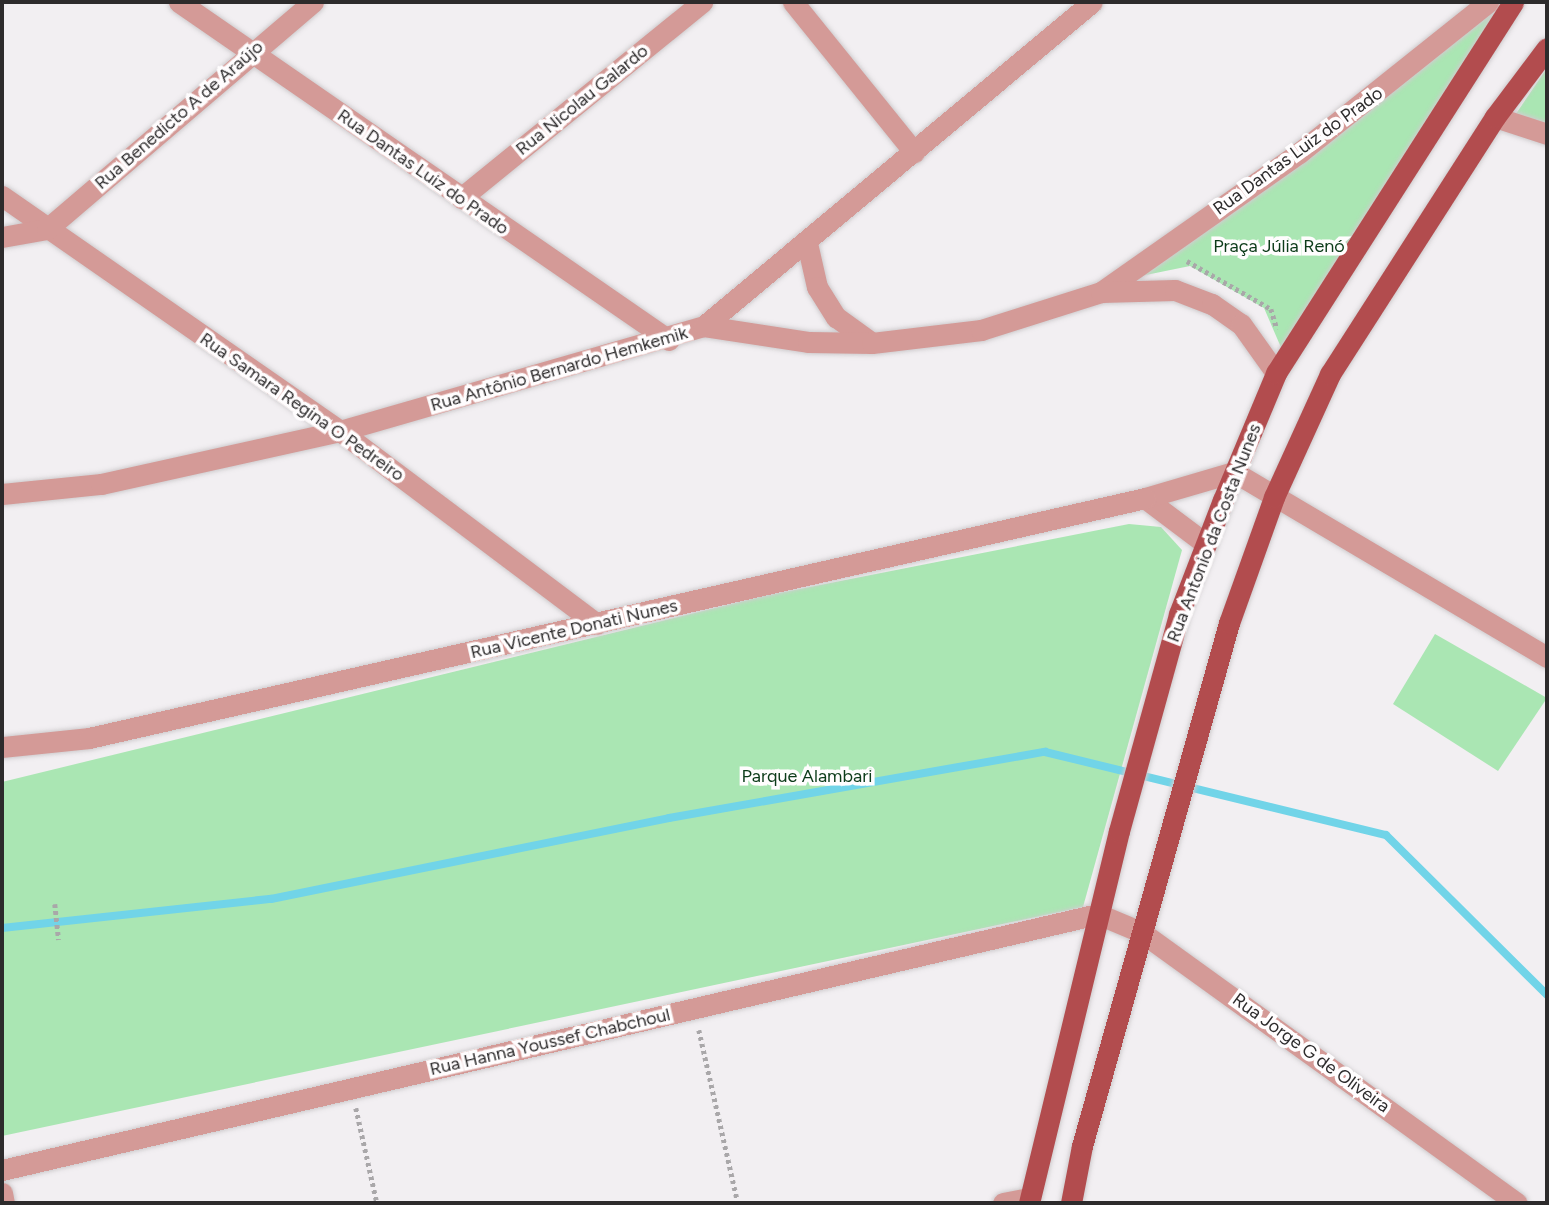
<!DOCTYPE html>
<meta charset="utf-8">
<style>
body{margin:0}
#map{position:relative;width:1549px;height:1205px;overflow:hidden;background:#f2eff2;font-family:Figtree,sans-serif}
div>[style]{position:absolute}
[style*='--x']{left:calc(var(--x)*1px);top:calc(var(--y)*1px);width:calc(var(--w)*1px);rotate:calc(var(--a)*1deg)}
.green>*{inset:0;background:#aae6b3}
.stream>*{height:8px;margin:-4px;padding:0 4px;transform-origin:4px;border-radius:4px;background:#71d4e8}
.path>*{height:4.5px;margin-top:-2.25px;transform-origin:0;background:repeating-linear-gradient(90deg,#a9a7a9 0 3.5px,transparent 0 7px)}
.roads{filter:drop-shadow(0 0 2px #cfccce) drop-shadow(0 0 2px #cfccce)}
.minor>*{height:21px;margin:-10.5px;padding:0 10.5px;transform-origin:10.5px;border-radius:10.5px;background:#d49a97}
.major>*{height:21px;margin:-10.5px;padding:0 10.5px;transform-origin:10.5px;border-radius:10.5px;background:#b24c4e}
span{translate:-50% -50%;white-space:nowrap;text-align:center;line-height:1.15;-webkit-text-stroke:7px #fffdfe;paint-order:stroke}
.street-label{font-size:18px;color:#2d2b2c}
.park-label{font-size:18px;color:#0c3b19}
.frame{position:absolute;inset:0;border:4px solid #2d2b2c;pointer-events:none}
</style>
<div id="map">
<div class="green">
<i style="clip-path:polygon(1494px 2px,1508px 2px,1283px 352px,1264px 308px,1190px 266px,1126px 279px)"></i>
<i style="clip-path:polygon(1547px 68px,1547px 126px,1511px 121px)"></i>
<i style="clip-path:polygon(1129px 524px,1161px 527px,1182px 550px,1083px 907px,2px 1136px,2px 782px,764px 596px)"></i>
<i style="clip-path:polygon(1435px 634px,1547px 698px,1498px 771px,1393px 704px)"></i>
</div>
<div class="stream">
<i style="--x:2;--y:928;--w:271;--a:-6.2"></i>
<i style="--x:271;--y:899;--w:406;--a:-11.5"></i>
<i style="--x:669;--y:818;--w:382;--a:-10"></i>
<i style="--x:1045;--y:752;--w:351;--a:13.7"></i>
<i style="--x:1386;--y:835;--w:227;--a:44.8"></i>
</div>
<div class="path">
<i style="--x:1187;--y:261;--w:97;--a:29.7"></i>
<i style="--x:1271;--y:309;--w:21;--a:73"></i>
<i style="--x:55;--y:904;--w:36;--a:84"></i>
<i style="--x:699;--y:1030;--w:177;--a:77.3"></i>
<i style="--x:356;--y:1108;--w:97;--a:77.5"></i>
</div>
<div class="roads">
<div class="minor">
<i style="--x:179;--y:2;--w:595;--a:34.6"></i>
<i style="--x:793;--y:2;--w:193;--a:51.1"></i>
<i style="--x:1495;--y:117;--w:55;--a:18.1"></i>
<i style="--x:2;--y:196;--w:412;--a:34.8"></i>
<i style="--x:340;--y:431;--w:321;--a:36.9"></i>
<i style="--x:461;--y:198;--w:311;--a:-39.1"></i>
<i style="--x:2;--y:237;--w:46;--a:-10.1"></i>
<i style="--x:47;--y:229;--w:350;--a:-40.5"></i>
<i style="--x:807;--y:243;--w:45;--a:77.2"></i>
<i style="--x:817;--y:287;--w:36;--a:58"></i>
<i style="--x:836;--y:317;--w:44;--a:35.8"></i>
<i style="--x:1101;--y:292;--w:242;--a:-35.1"></i>
<i style="--x:1299;--y:153;--w:242;--a:-38.6"></i>
<i style="--x:704;--y:326;--w:105;--a:8.7"></i>
<i style="--x:808;--y:342;--w:64;--a:0.9"></i>
<i style="--x:872;--y:343;--w:110;--a:-6.8"></i>
<i style="--x:981;--y:330;--w:126;--a:-17.6"></i>
<i style="--x:1101;--y:292;--w:74;--a:-1.5"></i>
<i style="--x:1175;--y:290;--w:40;--a:21"></i>
<i style="--x:1212;--y:304;--w:35;--a:35"></i>
<i style="--x:1241;--y:324;--w:60;--a:54.5"></i>
<i style="--x:2;--y:494;--w:100;--a:-5.8"></i>
<i style="--x:101;--y:484;--w:245;--a:-12.5"></i>
<i style="--x:340;--y:431;--w:379;--a:-16.1"></i>
<i style="--x:704;--y:326;--w:505;--a:-39.86"></i>
<i style="--x:1206;--y:544;--w:76;--a:-143"></i>
<i style="--x:1145;--y:498;--w:93;--a:-16.3"></i>
<i style="--x:1234;--y:472;--w:364;--a:30.6"></i>
<i style="--x:2;--y:747;--w:87;--a:-5.9"></i>
<i style="--x:89;--y:738;--w:1083;--a:-12.8"></i>
<i style="--x:2;--y:1170;--w:1126;--a:-13.15"></i>
<i style="--x:1098;--y:914;--w:47;--a:22.7"></i>
<i style="--x:1141;--y:932;--w:463;--a:35.8"></i>
<i style="--x:2;--y:1193;--w:10;--a:79"></i>
<i style="--x:1003;--y:1203;--w:26;--a:-11"></i>
</div>
<div class="major">
<i style="--x:1029;--y:1203;--w:383;--a:-76.4"></i>
<i style="--x:1119;--y:831;--w:225;--a:-74.5"></i>
<i style="--x:1179;--y:614;--w:122;--a:-68.9"></i>
<i style="--x:1223;--y:500;--w:138;--a:-67.3"></i>
<i style="--x:1276;--y:373;--w:440;--a:-57.4"></i>
<i style="--x:1071;--y:1203;--w:58;--a:-79.1"></i>
<i style="--x:1082;--y:1146;--w:543;--a:-74.3"></i>
<i style="--x:1229;--y:623;--w:134;--a:-70.3"></i>
<i style="--x:1274;--y:497;--w:135;--a:-65.5"></i>
<i style="--x:1330;--y:374;--w:305;--a:-57.3"></i>
<i style="--x:1495;--y:117;--w:86;--a:-53"></i>
</div>
</div>
<div class="street-label">
<span style="left:582px;top:100px;rotate:-39deg">Rua Nicolau Galardo</span>
<span style="left:179px;top:115px;rotate:-41deg">Rua Benedicto A de Araújo</span>
<span style="left:1298px;top:151px;rotate:-36deg">Rua Dantas Luiz do Prado</span>
<span style="left:423px;top:172px;rotate:35deg">Rua Dantas Luiz do Prado</span>
<span style="left:559px;top:369px;rotate:-16deg">Rua Antônio Bernardo Hemkemik</span>
<span style="left:302px;top:407px;rotate:35deg">Rua Samara Regina O Pedreiro</span>
<span style="left:1214px;top:533px;rotate:-69deg">Rua Antonio da Costa Nunes</span>
<span style="left:574px;top:629px;rotate:-13deg">Rua Vicente Donati Nunes</span>
<span style="left:550px;top:1042px;rotate:-13deg">Rua Hanna Youssef Chabchoul</span>
<span style="left:1311px;top:1053px;rotate:36deg">Rua Jorge G de Oliveira</span>
</div>
<div class="park-label">
<span style="left:1279px;top:246px">Praça Júlia Renó</span>
<span style="left:807px;top:776px">Parque Alambari</span>
</div>
<div class="frame"></div>
</div>
